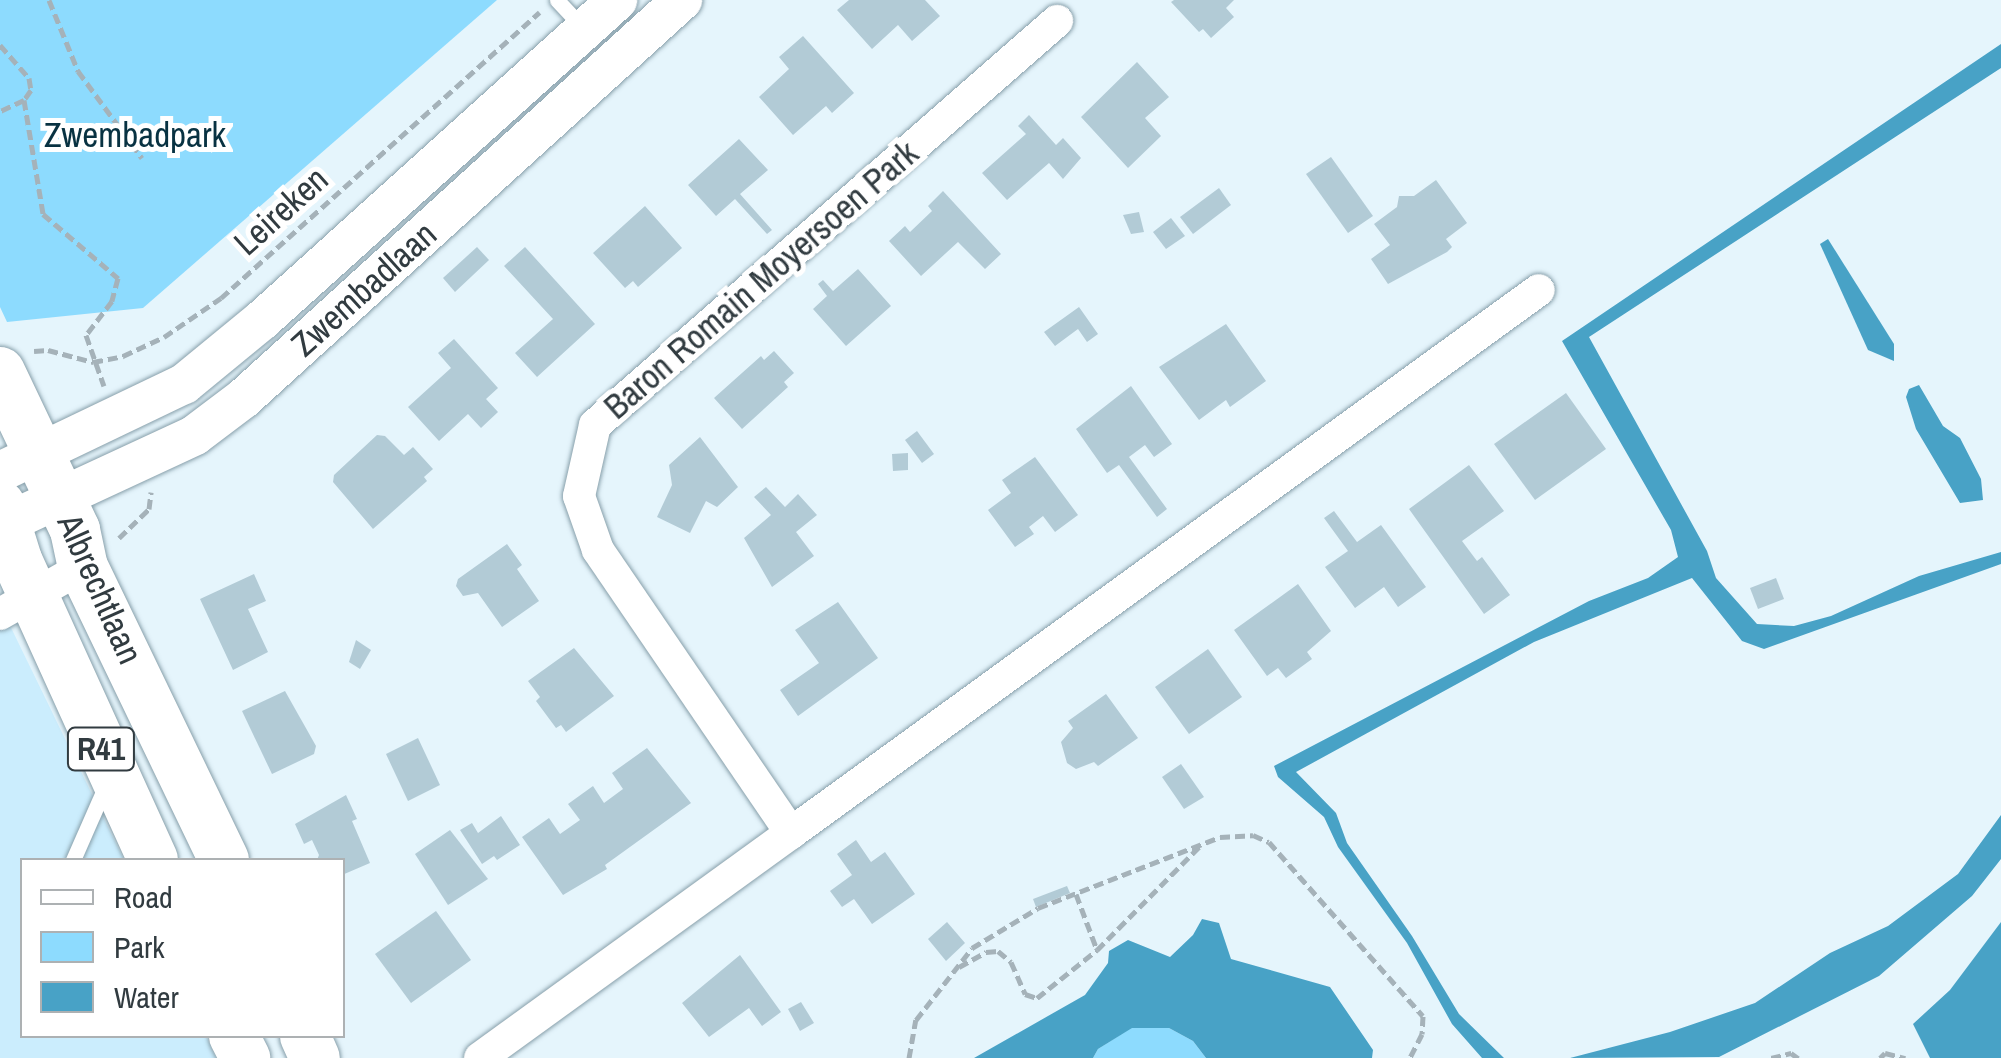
<!DOCTYPE html>
<style>
body{margin:0}
#map{position:relative;width:2001px;height:1058px;overflow:hidden;background:#e5f5fc;font-family:"Archivo Narrow",sans-serif}
div>[style]{position:absolute}
[style*='--x']{left:calc(var(--x)*1px);top:calc(var(--y)*1px);width:calc(var(--w)*1px);rotate:calc(var(--a)*1deg)}
.built>*{inset:0;background:#cbedfd}
.green>*{inset:0;background:#8ddbfe}
.water>*{inset:0;background:#48a2c6}
.building>*{inset:0;background:#b2cbd6}
.path>*{height:5px;margin-top:-2.5px;transform-origin:0;background:repeating-linear-gradient(90deg,#a5b2b9 0 10px,transparent 0 15px)}
.roads{filter:drop-shadow(0 0 2px #879faa) drop-shadow(0 0 2px #879faa)}
.service>*{height:15px;margin:-7.5px;padding:0 7.5px;transform-origin:7.5px;border-radius:7.5px;background:#fff}
.minor>*{height:32px;margin:-16px;padding:0 16px;transform-origin:16px;border-radius:16px;background:#fff}
.tertiary>*{height:40px;margin:-20px;padding:0 20px;transform-origin:20px;border-radius:20px;background:#fff}
.primary>*{height:50px;margin:-25px;padding:0 25px;transform-origin:25px;border-radius:25px;background:#fff}
span{translate:-50% -50%;white-space:nowrap;text-align:center;line-height:1.15;-webkit-text-stroke:10px #fff;paint-order:stroke}
.shield-label span{padding:2px 8px;background:#fff;border:2px solid;border-radius:8px;-webkit-text-stroke-width:0}
.shield-label{font-size:32px;color:#313b40;font-weight:700}
.park-label{font-size:35px;color:#083242}
.street-label{font-size:35px;color:#313b40}
.legend{position:absolute;left:20px;top:858px;width:325px;height:180px;box-sizing:border-box;background:#fff;border:2px solid #adb1b3;margin:0;padding:12px 18px;list-style:none;font-size:30px;color:#313b40}
.legend li{display:flex;align-items:center;gap:20px;height:50px}
.legend b{width:50px;border:2px solid #adb1b3}
</style>
<div id="map">
<div class="built">
<i style="clip-path:polygon(0 605px,124px 860px,22px 860px,22px 1036px,206px 1036px,216px 1058px,0 1058px)"></i>
</div>
<div class="green">
<i style="clip-path:polygon(0 0,497px 0,143px 308px,7px 322px,0 307px)"></i>
<i style="clip-path:polygon(1131px 1028px,1169px 1028px,1193px 1041px,1206px 1058px,1093px 1058px,1098px 1049px)"></i>
</div>
<div class="water">
<i style="clip-path:polygon(2001px 44px,2001px 68px,1589px 337px,1707px 551px,1716px 578px,1757px 624px,1794px 626px,1831px 616px,1919px 576px,2001px 552px,2001px 564px,1764px 649px,1742px 641px,1692px 578px,1534px 642px,1296px 772px,1336px 813px,1347px 843px,1412px 936px,1459px 1014px,1504px 1058px,1482px 1058px,1452px 1024px,1407px 943px,1338px 847px,1324px 817px,1278px 777px,1274px 766px,1589px 601px,1648px 578px,1678px 557px,1671px 530px,1562px 341px)"></i>
<i style="clip-path:polygon(1828px 239px,1894px 344px,1894px 361px,1868px 350px,1820px 244px)"></i>
<i style="clip-path:polygon(1919px 385px,1943px 426px,1960px 438px,1981px 479px,1983px 500px,1960px 503px,1916px 429px,1906px 397px,1909px 389px)"></i>
<i style="clip-path:polygon(2001px 815px,2001px 859px,1972px 896px,1879px 976px,1719px 1057px,1570px 1058px,1670px 1032px,1755px 1003px,1830px 953px,1888px 926px,1958px 874px)"></i>
<i style="clip-path:polygon(1202px 919px,1219px 923px,1231px 959px,1330px 987px,1373px 1050px,1372px 1058px,1206px 1058px,1193px 1041px,1169px 1028px,1132px 1028px,1098px 1049px,1093px 1058px,974px 1058px,1085px 995px,1108px 963px,1109px 951px,1128px 940px,1170px 957px,1193px 935px)"></i>
<i style="clip-path:polygon(2001px 922px,2001px 1058px,1930px 1058px,1913px 1024px,1950px 990px)"></i>
</div>
<div class="building">
<i style="clip-path:polygon(849px 0,925px 0,940px 16px,912px 41px,898px 25px,872px 49px,837px 10px)"></i>
<i style="clip-path:polygon(1174px 0,1234px 0,1226px 8px,1234px 17px,1211px 38px,1203px 29px,1199px 32px,1171px 2px)"></i>
<i style="clip-path:polygon(803px 36px,854px 93px,832px 113px,826px 106px,793px 135px,759px 97px,789px 69px,779px 57px)"></i>
<i style="clip-path:polygon(1137px 62px,1169px 97px,1145px 118px,1161px 136px,1128px 168px,1081px 117px)"></i>
<i style="clip-path:polygon(1029px 115px,1056px 145px,1063px 138px,1081px 158px,1063px 179px,1049px 163px,1007px 200px,982px 173px,1026px 134px,1018px 126px)"></i>
<i style="clip-path:polygon(739px 139px,768px 170px,740px 194px,772px 230px,767px 234px,735px 199px,716px 216px,688px 185px)"></i>
<i style="clip-path:polygon(1331px 157px,1373px 216px,1348px 233px,1306px 174px)"></i>
<i style="clip-path:polygon(1436px 180px,1467px 223px,1446px 239px,1452px 247px,1447px 252px,1388px 284px,1371px 259px,1390px 245px,1374px 224px,1397px 207px,1399px 196px,1414px 196px)"></i>
<i style="clip-path:polygon(1219px 188px,1231px 205px,1193px 234px,1180px 217px)"></i>
<i style="clip-path:polygon(943px 191px,1001px 254px,985px 269px,958px 242px,921px 276px,889px 241px,905px 226px,910px 232px,932px 211px,928px 206px)"></i>
<i style="clip-path:polygon(645px 206px,682px 248px,638px 287px,633px 281px,625px 288px,593px 253px)"></i>
<i style="clip-path:polygon(1139px 212px,1144px 232px,1131px 234px,1123px 215px)"></i>
<i style="clip-path:polygon(1171px 218px,1185px 236px,1166px 249px,1153px 232px)"></i>
<i style="clip-path:polygon(477px 247px,489px 260px,455px 292px,443px 278px)"></i>
<i style="clip-path:polygon(525px 247px,595px 324px,537px 377px,515px 353px,553px 319px,504px 266px)"></i>
<i style="clip-path:polygon(858px 269px,891px 306px,846px 346px,813px 309px,827px 296px,818px 284px,823px 280px,833px 291px)"></i>
<i style="clip-path:polygon(1079px 307px,1098px 334px,1087px 342px,1078px 329px,1055px 346px,1044px 332px)"></i>
<i style="clip-path:polygon(1226px 324px,1266px 381px,1230px 407px,1226px 400px,1199px 420px,1159px 367px)"></i>
<i style="clip-path:polygon(454px 339px,498px 388px,486px 399px,498px 412px,481px 428px,468px 414px,439px 441px,408px 407px,451px 368px,438px 353px)"></i>
<i style="clip-path:polygon(774px 351px,794px 373px,784px 382px,788px 387px,742px 429px,714px 398px,761px 356px,764px 360px)"></i>
<i style="clip-path:polygon(1131px 386px,1172px 444px,1154px 457px,1145px 445px,1129px 457px,1167px 509px,1157px 517px,1119px 465px,1107px 473px,1076px 429px)"></i>
<i style="clip-path:polygon(1566px 393px,1606px 449px,1535px 500px,1494px 444px)"></i>
<i style="clip-path:polygon(917px 431px,934px 454px,922px 463px,905px 440px)"></i>
<i style="clip-path:polygon(377px 435px,385px 436px,404px 455px,413px 447px,433px 469px,424px 477px,427px 481px,373px 529px,333px 482px,334px 475px)"></i>
<i style="clip-path:polygon(700px 437px,738px 487px,717px 507px,706px 501px,690px 533px,657px 517px,672px 485px,669px 465px)"></i>
<i style="clip-path:polygon(908px 453px,908px 470px,893px 471px,892px 454px)"></i>
<i style="clip-path:polygon(1035px 457px,1078px 515px,1055px 532px,1043px 516px,1029px 527px,1034px 534px,1015px 547px,988px 510px,1011px 493px,1002px 480px)"></i>
<i style="clip-path:polygon(1469px 465px,1504px 511px,1462px 541px,1477px 561px,1482px 557px,1510px 595px,1484px 614px,1409px 509px)"></i>
<i style="clip-path:polygon(766px 487px,785px 507px,798px 494px,817px 515px,796px 532px,814px 556px,772px 587px,744px 538px,771px 515px,754px 497px)"></i>
<i style="clip-path:polygon(1334px 511px,1357px 542px,1381px 525px,1426px 587px,1398px 607px,1384px 587px,1355px 608px,1325px 567px,1348px 551px,1324px 518px)"></i>
<i style="clip-path:polygon(507px 544px,522px 565px,517px 569px,539px 601px,502px 627px,478px 593px,463px 596px,456px 586px,458px 579px)"></i>
<i style="clip-path:polygon(254px 574px,266px 601px,248px 609px,268px 652px,233px 670px,200px 599px)"></i>
<i style="clip-path:polygon(1776px 578px,1784px 599px,1758px 609px,1750px 588px)"></i>
<i style="clip-path:polygon(1298px 584px,1331px 631px,1307px 652px,1312px 659px,1286px 678px,1278px 668px,1267px 676px,1234px 630px)"></i>
<i style="clip-path:polygon(838px 602px,878px 658px,798px 716px,780px 690px,819px 663px,795px 630px)"></i>
<i style="clip-path:polygon(356px 640px,371px 650px,360px 669px,349px 662px)"></i>
<i style="clip-path:polygon(574px 648px,614px 696px,566px 732px,561px 725px,556px 728px,536px 701px,540px 697px,528px 681px)"></i>
<i style="clip-path:polygon(1208px 649px,1242px 697px,1189px 734px,1155px 687px)"></i>
<i style="clip-path:polygon(285px 691px,316px 746px,314px 754px,272px 774px,242px 711px)"></i>
<i style="clip-path:polygon(1106px 694px,1138px 738px,1098px 766px,1094px 762px,1076px 769px,1067px 763px,1061px 742px,1073px 728px,1068px 721px)"></i>
<i style="clip-path:polygon(418px 738px,440px 785px,408px 801px,386px 754px)"></i>
<i style="clip-path:polygon(647px 748px,691px 803px,605px 865px,607px 869px,563px 895px,522px 837px,549px 818px,560px 834px,580px 820px,568px 804px,593px 786px,604px 803px,623px 789px,612px 773px)"></i>
<i style="clip-path:polygon(1181px 764px,1204px 797px,1184px 809px,1162px 777px)"></i>
<i style="clip-path:polygon(346px 795px,357px 819px,352px 821px,370px 863px,342px 875px,342px 860px,317px 860px,319px 855px,312px 840px,304px 844px,295px 824px)"></i>
<i style="clip-path:polygon(501px 816px,520px 845px,497px 860px,494px 856px,482px 864px,460px 830px,472px 823px,478px 833px)"></i>
<i style="clip-path:polygon(450px 830px,488px 879px,448px 905px,415px 854px)"></i>
<i style="clip-path:polygon(856px 840px,871px 862px,885px 852px,915px 894px,872px 924px,854px 899px,842px 907px,830px 891px,852px 875px,837px 854px)"></i>
<i style="clip-path:polygon(1067px 886px,1070px 893px,1036px 907px,1033px 899px)"></i>
<i style="clip-path:polygon(436px 911px,471px 960px,411px 1003px,375px 954px)"></i>
<i style="clip-path:polygon(947px 922px,965px 943px,946px 961px,928px 939px)"></i>
<i style="clip-path:polygon(740px 955px,781px 1012px,762px 1026px,749px 1008px,709px 1037px,682px 1003px)"></i>
<i style="clip-path:polygon(801px 1002px,814px 1023px,800px 1031px,788px 1009px)"></i>
</div>
<div class="path">
<i style="--x:49;--y:0;--w:77;--a:67.8"></i>
<i style="--x:78;--y:71;--w:108;--a:53.7"></i>
<i style="--x:0;--y:45;--w:44;--a:48.7"></i>
<i style="--x:29;--y:78;--w:12;--a:81"></i>
<i style="--x:31;--y:90;--w:12;--a:125"></i>
<i style="--x:24;--y:100;--w:26;--a:155"></i>
<i style="--x:24;--y:100;--w:116;--a:80.5"></i>
<i style="--x:43;--y:214;--w:99;--a:40.5"></i>
<i style="--x:118;--y:278;--w:24;--a:105"></i>
<i style="--x:112;--y:301;--w:43;--a:127.4"></i>
<i style="--x:86;--y:335;--w:54;--a:70.6"></i>
<i style="--x:34;--y:351;--w:14;--a:-4"></i>
<i style="--x:48;--y:350;--w:47;--a:14.9"></i>
<i style="--x:93;--y:362;--w:31;--a:-11"></i>
<i style="--x:123;--y:356;--w:45;--a:-24.9"></i>
<i style="--x:164;--y:337;--w:69;--a:-34.4"></i>
<i style="--x:221;--y:298;--w:428;--a:-41.9"></i>
<i style="--x:119;--y:538;--w:42;--a:-44"></i>
<i style="--x:149;--y:509;--w:17;--a:-83"></i>
<i style="--x:1076;--y:894;--w:60;--a:69.4"></i>
<i style="--x:959;--y:967;--w:31;--a:-29"></i>
<i style="--x:986;--y:952;--w:12;--a:-5"></i>
<i style="--x:998;--y:951;--w:17;--a:40"></i>
<i style="--x:1011;--y:962;--w:35;--a:66"></i>
<i style="--x:1025;--y:994;--w:13;--a:18"></i>
<i style="--x:1037;--y:998;--w:77;--a:-38.7"></i>
<i style="--x:1097;--y:950;--w:146;--a:-45.3"></i>
<i style="--x:909;--y:1058;--w:39;--a:-80"></i>
<i style="--x:916;--y:1020;--w:91;--a:-52.1"></i>
<i style="--x:972;--y:948;--w:77;--a:-31.2"></i>
<i style="--x:1038;--y:908;--w:195;--a:-21.3"></i>
<i style="--x:1220;--y:837;--w:33;--a:-3"></i>
<i style="--x:1253;--y:835;--w:17;--a:24"></i>
<i style="--x:1269;--y:842;--w:232;--a:48.5"></i>
<i style="--x:1423;--y:1016;--w:18;--a:93"></i>
<i style="--x:1422;--y:1034;--w:27;--a:117"></i>
<i style="--x:1771;--y:1058;--w:21;--a:-14"></i>
<i style="--x:1791;--y:1053;--w:9;--a:36"></i>
<i style="--x:1880;--y:1058;--w:7;--a:-45"></i>
<i style="--x:1885;--y:1053;--w:21;--a:14"></i>
</div>
<div class="roads">
<div class="service">
<i style="--x:557;--y:0;--w:40;--a:47"></i>
<i style="--x:73;--y:860;--w:82;--a:-66.3"></i>
</div>
<div class="minor">
<i style="--x:0;--y:614;--w:95;--a:-29.5"></i>
<i style="--x:791;--y:833;--w:924;--a:-35.98"></i>
<i style="--x:480;--y:1058;--w:384;--a:-35.9"></i>
<i style="--x:791;--y:833;--w:343;--a:-124.3"></i>
<i style="--x:598;--y:550;--w:57;--a:-109.4"></i>
<i style="--x:579;--y:496;--w:73;--a:-77.3"></i>
<i style="--x:595;--y:425;--w:614;--a:-41.17"></i>
</div>
<div class="tertiary">
<i style="--x:0;--y:472;--w:204;--a:-25.6"></i>
<i style="--x:184;--y:384;--w:101;--a:-39.4"></i>
<i style="--x:262;--y:320;--w:478;--a:-42"></i>
<i style="--x:8;--y:522;--w:206;--a:-24.9"></i>
<i style="--x:195;--y:435;--w:61;--a:-37.1"></i>
<i style="--x:244;--y:398;--w:592;--a:-42.26"></i>
</div>
<div class="primary">
<i style="--x:0;--y:372;--w:175;--a:64.6"></i>
<i style="--x:75;--y:530;--w:38;--a:78"></i>
<i style="--x:83;--y:567;--w:325;--a:64.3"></i>
<i style="--x:0;--y:505;--w:58;--a:72.8"></i>
<i style="--x:17;--y:560;--w:329;--a:65.6"></i>
<i style="--x:234;--y:1036;--w:25;--a:63"></i>
<i style="--x:305;--y:1036;--w:24;--a:66"></i>
</div>
</div>
<div class="shield-label">
<span style="left:101px;top:749px">R41</span>
</div>
<div class="park-label">
<span style="left:135px;top:135px">Zwembadpark</span>
</div>
<div class="street-label">
<span style="left:281px;top:211px;rotate:-42deg">Leireken</span>
<span style="left:761px;top:280px;rotate:-41deg">Baron Romain Moyersoen Park</span>
<span style="left:364px;top:289px;rotate:-42deg">Zwembadlaan</span>
<span style="left:100px;top:589px;rotate:66deg">Albrechtlaan</span>
</div>
<ul class="legend">
<li><b style="height:12px;background:#fff"></b>Road</li>
<li><b style="height:28px;background:#8ddbfe"></b>Park</li>
<li><b style="height:28px;background:#48a2c6"></b>Water</li>
</ul>
</div>
